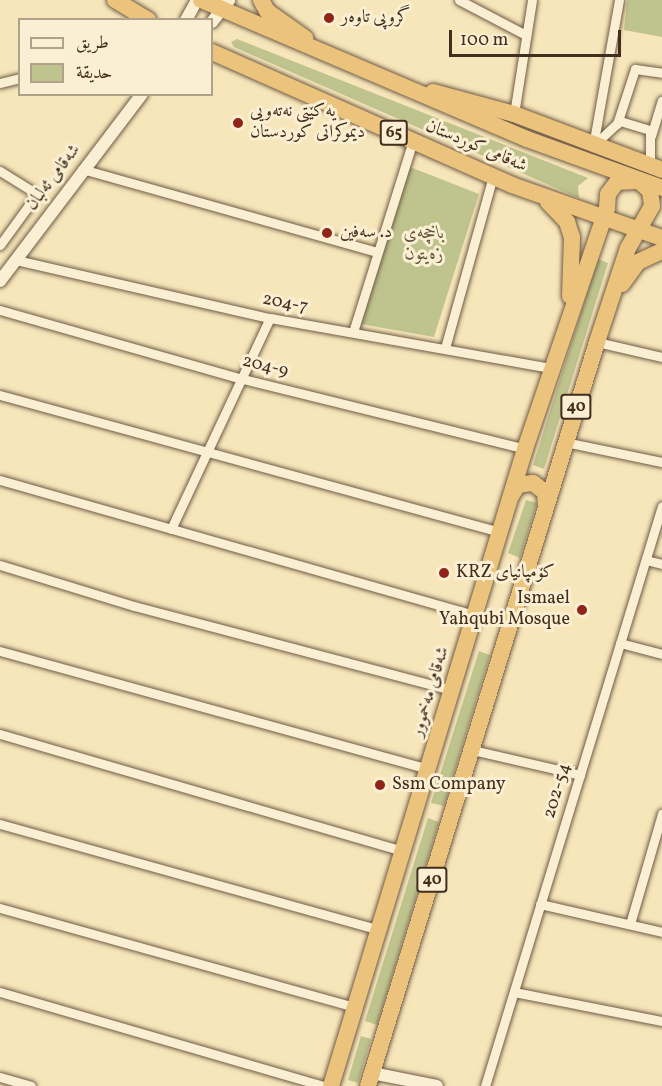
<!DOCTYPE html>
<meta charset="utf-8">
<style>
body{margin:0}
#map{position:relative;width:662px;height:1086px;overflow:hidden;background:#f7e6ba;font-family:Vollkorn,Amiri,serif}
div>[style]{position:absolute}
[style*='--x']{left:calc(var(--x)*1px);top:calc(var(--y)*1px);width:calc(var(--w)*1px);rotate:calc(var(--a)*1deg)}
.green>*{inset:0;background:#bfc48e}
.roads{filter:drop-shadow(0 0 2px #6f5b46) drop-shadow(0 0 2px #6f5b46)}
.street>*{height:9px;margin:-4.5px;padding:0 4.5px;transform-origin:4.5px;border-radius:4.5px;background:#faefd2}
.secondary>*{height:12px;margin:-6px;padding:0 6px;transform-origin:6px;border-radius:6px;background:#faefd2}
.highway>*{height:16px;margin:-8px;padding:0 8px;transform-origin:8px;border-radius:8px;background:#ecc37d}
.dots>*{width:16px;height:16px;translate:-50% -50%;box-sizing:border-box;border:3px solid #faefd2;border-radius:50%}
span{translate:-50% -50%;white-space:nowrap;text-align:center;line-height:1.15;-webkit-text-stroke:6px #faefd2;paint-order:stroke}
.shield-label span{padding:2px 4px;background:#faefd2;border:2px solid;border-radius:4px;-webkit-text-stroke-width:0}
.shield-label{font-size:16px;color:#422d1f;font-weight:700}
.poi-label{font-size:18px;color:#422d1f}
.left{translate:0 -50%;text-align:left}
.right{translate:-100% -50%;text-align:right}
.street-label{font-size:18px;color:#422d1f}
.park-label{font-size:18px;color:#61533b;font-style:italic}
.legend{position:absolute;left:18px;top:18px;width:195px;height:78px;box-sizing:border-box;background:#faefd2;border:2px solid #b0a18a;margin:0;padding:8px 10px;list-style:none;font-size:18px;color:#422d1f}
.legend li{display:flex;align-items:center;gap:12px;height:30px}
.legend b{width:30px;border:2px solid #b0a18a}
.scale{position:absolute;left:449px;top:30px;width:172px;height:27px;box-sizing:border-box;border:3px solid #422d1f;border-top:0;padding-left:8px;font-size:18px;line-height:21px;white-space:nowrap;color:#422d1f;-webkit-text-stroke:4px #faefd2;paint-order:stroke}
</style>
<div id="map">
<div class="green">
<i style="clip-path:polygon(627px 0,662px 0,662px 37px,624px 30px)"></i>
<i style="clip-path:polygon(237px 39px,588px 178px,578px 186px,579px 198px,234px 47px,231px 42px)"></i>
<i style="clip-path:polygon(410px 167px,479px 194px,434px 337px,361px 324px)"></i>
<i style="clip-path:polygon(598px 259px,608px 263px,544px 469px,533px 465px)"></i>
<i style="clip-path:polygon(526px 500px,537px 503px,520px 558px,508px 553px)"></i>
<i style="clip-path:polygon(479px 651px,490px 655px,444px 806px,431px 803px)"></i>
<i style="clip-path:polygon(428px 818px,439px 822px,377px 1025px,365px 1021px)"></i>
<i style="clip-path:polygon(361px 1036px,371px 1039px,358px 1083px,348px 1080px)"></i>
</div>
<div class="roads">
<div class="street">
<i style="--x:459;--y:0;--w:76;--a:27.6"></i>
<i style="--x:0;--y:83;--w:21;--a:-14"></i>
<i style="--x:514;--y:114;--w:115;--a:-81"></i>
<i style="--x:617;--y:124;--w:58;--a:-71.9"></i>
<i style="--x:635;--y:69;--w:27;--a:8"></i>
<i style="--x:651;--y:136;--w:37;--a:-73"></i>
<i style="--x:595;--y:144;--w:34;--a:-43"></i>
<i style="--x:620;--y:121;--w:31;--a:17"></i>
<i style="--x:650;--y:130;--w:36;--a:90"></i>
<i style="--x:593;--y:146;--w:148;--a:-79.9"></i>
<i style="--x:82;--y:169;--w:307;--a:15.7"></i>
<i style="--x:0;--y:171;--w:44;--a:31.9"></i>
<i style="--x:37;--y:194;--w:63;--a:126"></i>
<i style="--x:16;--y:260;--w:261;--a:12.9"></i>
<i style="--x:270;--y:318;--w:285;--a:10.1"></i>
<i style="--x:0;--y:310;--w:253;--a:15.9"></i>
<i style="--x:243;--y:379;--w:291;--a:13.9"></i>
<i style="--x:353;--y:332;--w:200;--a:-72.6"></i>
<i style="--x:597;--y:342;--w:67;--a:13"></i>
<i style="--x:445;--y:348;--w:179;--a:-74.4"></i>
<i style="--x:0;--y:395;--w:518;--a:15.32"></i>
<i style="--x:565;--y:442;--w:99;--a:11.7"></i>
<i style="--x:0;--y:480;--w:494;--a:15.9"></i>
<i style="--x:171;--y:529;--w:233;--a:-64.9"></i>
<i style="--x:646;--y:560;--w:16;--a:14"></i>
<i style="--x:0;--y:565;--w:140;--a:17"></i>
<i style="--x:134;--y:606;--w:329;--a:14.8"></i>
<i style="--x:620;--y:643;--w:43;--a:14.7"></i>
<i style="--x:0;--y:651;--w:444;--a:15.4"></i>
<i style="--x:0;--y:734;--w:420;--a:16.2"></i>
<i style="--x:472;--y:750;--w:111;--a:13"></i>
<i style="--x:0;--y:824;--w:394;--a:15.6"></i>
<i style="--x:540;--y:904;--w:125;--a:12.9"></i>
<i style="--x:0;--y:908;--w:369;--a:15.6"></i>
<i style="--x:630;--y:924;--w:115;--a:-73.8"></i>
<i style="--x:0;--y:992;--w:337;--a:16.2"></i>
<i style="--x:514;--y:992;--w:151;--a:11.1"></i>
<i style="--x:0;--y:1077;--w:32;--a:16"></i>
<i style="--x:485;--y:1086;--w:606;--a:-73.03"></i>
</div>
<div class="secondary">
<i style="--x:186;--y:20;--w:23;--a:-61"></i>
<i style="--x:212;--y:22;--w:28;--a:-52"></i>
<i style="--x:0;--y:281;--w:235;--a:-52.8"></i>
<i style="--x:372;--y:1073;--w:66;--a:11.3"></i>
</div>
<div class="highway">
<i style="--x:115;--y:0;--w:39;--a:31"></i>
<i style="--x:201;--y:0;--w:354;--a:23.1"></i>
<i style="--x:527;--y:139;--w:144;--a:19.9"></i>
<i style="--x:261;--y:0;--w:13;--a:61"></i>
<i style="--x:267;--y:11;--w:47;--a:35.4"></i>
<i style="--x:212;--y:52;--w:328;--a:23.9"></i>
<i style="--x:512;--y:185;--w:159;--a:19.5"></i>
<i style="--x:433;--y:92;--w:84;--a:15.2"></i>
<i style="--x:514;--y:114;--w:158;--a:20.7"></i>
<i style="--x:548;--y:202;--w:28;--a:46"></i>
<i style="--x:567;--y:222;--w:16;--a:72"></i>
<i style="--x:572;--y:237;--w:59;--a:91.9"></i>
<i style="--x:622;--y:284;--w:27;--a:-54"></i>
<i style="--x:638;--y:262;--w:26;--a:-25"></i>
<i style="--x:511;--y:496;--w:13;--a:-58"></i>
<i style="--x:518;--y:485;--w:15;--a:-8"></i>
<i style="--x:533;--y:483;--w:15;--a:37"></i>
<i style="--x:545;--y:492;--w:13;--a:86"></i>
<i style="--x:331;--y:1086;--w:666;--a:-73.06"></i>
<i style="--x:525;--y:449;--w:255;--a:-71.2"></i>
<i style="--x:607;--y:208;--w:14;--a:-86"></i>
<i style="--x:608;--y:194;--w:15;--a:-53"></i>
<i style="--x:617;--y:182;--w:22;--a:-3"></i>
<i style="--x:639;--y:181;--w:15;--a:42"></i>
<i style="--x:650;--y:191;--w:15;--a:82"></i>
<i style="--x:652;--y:206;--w:48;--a:119.7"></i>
<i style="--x:628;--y:248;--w:99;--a:108.3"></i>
<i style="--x:597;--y:342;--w:778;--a:107.11"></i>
</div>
</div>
<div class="dots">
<i style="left:329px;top:18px;background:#8f2418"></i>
<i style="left:238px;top:123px;background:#8f2418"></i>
<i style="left:327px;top:233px;background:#8f2418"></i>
<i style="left:444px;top:573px;background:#8f2418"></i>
<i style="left:582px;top:610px;background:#8f2418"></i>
<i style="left:380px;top:785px;background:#8f2418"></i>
</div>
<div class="shield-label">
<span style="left:394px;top:133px">65</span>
<span style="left:576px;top:407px">40</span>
<span style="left:432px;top:880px">40</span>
</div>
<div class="poi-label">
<span class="left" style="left:341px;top:18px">گروپی تاوەر</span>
<span class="left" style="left:250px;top:123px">یه‌كێتی نه‌ته‌ویی<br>دیموكراتی كوردستان</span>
<span class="left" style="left:340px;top:233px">د. سەفین</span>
<span class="left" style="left:456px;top:573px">KRZ كۆمپانیای</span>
<span class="right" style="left:570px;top:610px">Ismael<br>Yahqubi Mosque</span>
<span class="left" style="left:392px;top:785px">Ssm Company</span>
</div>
<div class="street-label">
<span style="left:476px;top:147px;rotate:23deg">شەقامی کوردستان</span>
<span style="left:54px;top:178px;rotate:-53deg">شەقامی ئەلبان</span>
<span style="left:285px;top:304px;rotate:11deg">204-7</span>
<span style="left:265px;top:367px;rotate:14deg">204-9</span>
<span style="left:431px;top:692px;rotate:-73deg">شەقامی مەخموور</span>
<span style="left:558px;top:791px;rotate:-73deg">202-54</span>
</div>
<div class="park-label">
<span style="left:424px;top:245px">باخچەی<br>زەیتون</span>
</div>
<ul class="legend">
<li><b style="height:8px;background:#faefd2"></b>طريق</li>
<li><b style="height:16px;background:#bfc48e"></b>حديقة</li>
</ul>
<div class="scale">100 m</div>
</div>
